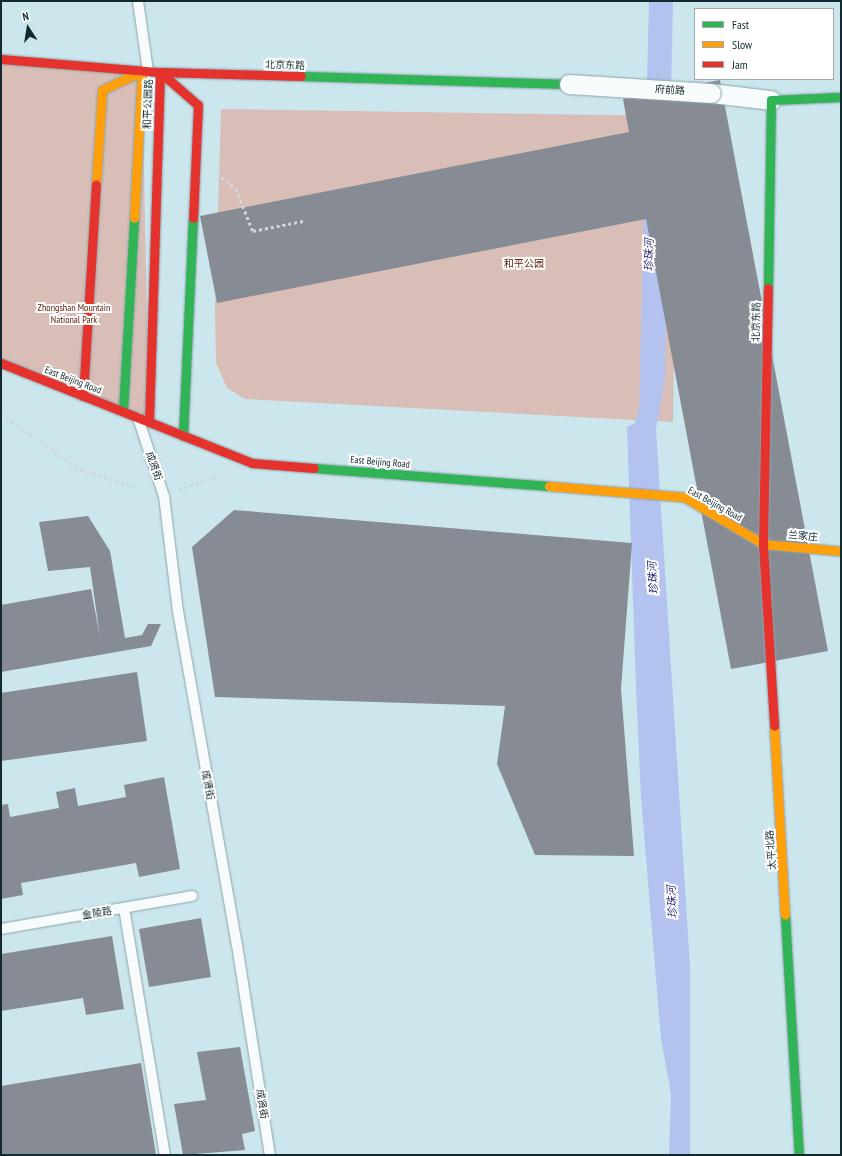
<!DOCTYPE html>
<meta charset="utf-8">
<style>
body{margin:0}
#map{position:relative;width:842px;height:1156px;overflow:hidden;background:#cce6ee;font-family:"PT Sans Narrow","Noto Sans SC",sans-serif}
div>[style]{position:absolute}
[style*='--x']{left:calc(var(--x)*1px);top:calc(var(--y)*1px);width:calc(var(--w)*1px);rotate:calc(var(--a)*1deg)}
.green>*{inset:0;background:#d8beb6}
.water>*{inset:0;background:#b4c2f0}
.building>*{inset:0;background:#868b94}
.path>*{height:2.5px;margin-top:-1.25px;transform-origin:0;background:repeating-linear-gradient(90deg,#cfd8da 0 3px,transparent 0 6px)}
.roads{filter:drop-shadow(0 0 1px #8da4ab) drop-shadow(0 0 1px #8da4ab)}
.lane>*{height:10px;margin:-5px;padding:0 5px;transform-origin:5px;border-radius:5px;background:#f7fbfc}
.street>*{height:19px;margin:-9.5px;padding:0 9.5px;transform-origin:9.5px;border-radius:9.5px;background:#f7fbfc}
.fast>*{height:9px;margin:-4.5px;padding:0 4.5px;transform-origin:4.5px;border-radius:4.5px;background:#30b455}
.slow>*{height:9px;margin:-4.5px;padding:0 4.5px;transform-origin:4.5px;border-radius:4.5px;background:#ff9f0a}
.jam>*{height:9px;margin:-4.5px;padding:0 4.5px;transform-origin:4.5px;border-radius:4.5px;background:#e5322d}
.bridges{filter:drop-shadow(0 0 1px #8da4ab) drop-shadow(0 0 1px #8da4ab)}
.street-bridge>*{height:19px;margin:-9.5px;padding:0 9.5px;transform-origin:9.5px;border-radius:9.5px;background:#f7fbfc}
span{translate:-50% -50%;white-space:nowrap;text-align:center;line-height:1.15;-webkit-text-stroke:4px #fff;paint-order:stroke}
.street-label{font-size:10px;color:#11292f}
.park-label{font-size:10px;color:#5f210c}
.water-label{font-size:11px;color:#2e2e76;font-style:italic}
.frame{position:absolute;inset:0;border:2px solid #11292f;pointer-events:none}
.legend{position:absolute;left:694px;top:8px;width:140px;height:72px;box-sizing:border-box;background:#fff;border:1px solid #a0a9ac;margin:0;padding:5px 7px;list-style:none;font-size:12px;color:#11292f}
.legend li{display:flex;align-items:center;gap:8px;height:20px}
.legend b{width:20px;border:1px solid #a0a9ac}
.north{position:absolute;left:8px;top:8px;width:40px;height:40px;-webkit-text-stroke:3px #fff;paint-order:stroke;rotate:348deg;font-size:11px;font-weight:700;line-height:16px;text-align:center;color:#11292f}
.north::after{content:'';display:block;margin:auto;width:14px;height:18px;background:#11292f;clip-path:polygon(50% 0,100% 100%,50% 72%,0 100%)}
</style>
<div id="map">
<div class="green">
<i style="clip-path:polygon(1px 58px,142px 71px,149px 422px,1px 363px)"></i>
<i style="clip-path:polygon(221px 109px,677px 116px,673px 422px,245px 399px,227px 388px,216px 363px,215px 310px)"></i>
</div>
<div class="water">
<i style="clip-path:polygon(649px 1px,673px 1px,665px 378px,656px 429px,690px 966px,690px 1155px,669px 1155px,671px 1094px,661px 1038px,641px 797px,636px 688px,627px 427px,635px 423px,639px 409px)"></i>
</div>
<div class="building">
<i style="clip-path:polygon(720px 80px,828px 651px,731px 669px,646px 219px,217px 303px,200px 216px,629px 132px,623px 99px)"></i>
<i style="clip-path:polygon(234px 510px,632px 543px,621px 689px,634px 856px,535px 855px,497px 764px,505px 706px,215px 697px,192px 547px)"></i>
<i style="clip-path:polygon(88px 516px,110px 551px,125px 638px,142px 635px,148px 624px,161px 624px,151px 646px,1px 672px,1px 605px,91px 589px,100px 637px,90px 567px,48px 571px,39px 522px)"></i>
<i style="clip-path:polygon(137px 672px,147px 741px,1px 761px,1px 693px)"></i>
<i style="clip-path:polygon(164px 777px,180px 869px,139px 877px,136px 863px,21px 883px,23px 895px,1px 899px,1px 805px,8px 804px,10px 817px,59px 808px,56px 792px,75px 788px,78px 806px,126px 797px,124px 785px)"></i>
<i style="clip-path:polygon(201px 918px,211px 977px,149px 987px,139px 929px)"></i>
<i style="clip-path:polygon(112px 936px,124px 1009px,86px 1015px,83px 998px,1px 1011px,1px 954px)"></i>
<i style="clip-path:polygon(240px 1047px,255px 1131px,242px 1134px,245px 1150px,183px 1155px,174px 1104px,206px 1100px,197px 1052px)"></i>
<i style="clip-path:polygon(141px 1063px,156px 1155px,1px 1155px,1px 1086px)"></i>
</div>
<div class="path">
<i style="--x:217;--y:173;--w:25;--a:40"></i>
<i style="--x:236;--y:189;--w:45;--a:68"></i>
<i style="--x:253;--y:231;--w:51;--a:-11.3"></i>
<i style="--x:1;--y:414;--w:98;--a:35"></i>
<i style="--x:81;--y:470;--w:66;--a:16.8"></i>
<i style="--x:179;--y:490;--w:43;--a:-20.6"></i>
</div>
<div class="roads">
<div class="lane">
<i style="--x:138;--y:1;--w:71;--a:81.9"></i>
<i style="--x:138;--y:418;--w:82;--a:71.6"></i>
<i style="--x:164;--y:496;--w:116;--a:83.1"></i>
<i style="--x:178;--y:611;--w:339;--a:80"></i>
<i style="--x:237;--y:945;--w:213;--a:81.1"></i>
<i style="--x:124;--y:908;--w:250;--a:80.6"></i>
<i style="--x:1;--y:929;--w:194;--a:-9.8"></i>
</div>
<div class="street">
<i style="--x:711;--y:93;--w:60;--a:6.7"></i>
</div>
<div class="fast">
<i style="--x:301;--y:76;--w:268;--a:1.7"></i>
<i style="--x:768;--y:288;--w:188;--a:-89.1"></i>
<i style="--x:771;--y:100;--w:70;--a:-2.5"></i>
<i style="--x:123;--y:411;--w:193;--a:-86.7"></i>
<i style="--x:183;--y:436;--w:218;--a:-87.4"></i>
<i style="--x:314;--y:468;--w:236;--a:4.4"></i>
<i style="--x:785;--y:915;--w:240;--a:86.7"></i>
</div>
<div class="slow">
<i style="--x:96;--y:184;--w:94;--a:-86.3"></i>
<i style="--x:102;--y:90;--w:44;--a:-25.4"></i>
<i style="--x:142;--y:71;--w:147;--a:93.1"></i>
<i style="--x:549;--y:486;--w:135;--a:4.7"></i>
<i style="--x:684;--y:497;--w:92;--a:30.7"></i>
<i style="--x:763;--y:544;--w:78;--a:5.1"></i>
<i style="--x:774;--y:726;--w:189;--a:86.7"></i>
</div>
<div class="jam">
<i style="--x:1;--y:59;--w:160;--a:4.7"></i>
<i style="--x:160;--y:72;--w:141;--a:1.6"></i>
<i style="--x:160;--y:72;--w:50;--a:41"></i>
<i style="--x:198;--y:105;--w:113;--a:92.5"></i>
<i style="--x:1;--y:363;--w:270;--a:21.7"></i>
<i style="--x:252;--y:463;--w:62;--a:4.6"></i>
<i style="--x:83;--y:396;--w:212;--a:-86.5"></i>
<i style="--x:149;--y:422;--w:350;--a:-88.2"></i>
<i style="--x:763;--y:544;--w:182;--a:86.5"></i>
<i style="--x:763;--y:544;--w:256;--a:-88.9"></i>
</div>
</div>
<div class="bridges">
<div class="street-bridge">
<i style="--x:569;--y:84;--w:142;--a:3.6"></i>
</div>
</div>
<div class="street-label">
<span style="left:285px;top:65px;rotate:2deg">北京东路</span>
<span style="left:670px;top:90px;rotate:4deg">府前路</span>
<span style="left:148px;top:104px;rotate:-88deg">和平公园路</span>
<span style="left:756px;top:322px;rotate:-89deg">北京东路</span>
<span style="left:73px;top:380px;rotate:21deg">East Beijing Road</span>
<span style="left:380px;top:462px;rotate:5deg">East Beijing Road</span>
<span style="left:154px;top:466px;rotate:71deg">成贤街</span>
<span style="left:715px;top:504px;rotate:29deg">East Beijing Road</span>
<span style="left:803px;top:536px;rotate:5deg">兰家庄</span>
<span style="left:208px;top:785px;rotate:80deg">成贤街</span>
<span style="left:771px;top:850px;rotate:-94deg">太平北路</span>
<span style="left:97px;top:913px;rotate:-9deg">金陵路</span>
<span style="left:262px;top:1104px;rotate:81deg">成贤街</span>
</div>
<div class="park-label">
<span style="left:524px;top:264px">和平公园</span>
<span style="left:74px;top:313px">Zhongshan Mountain<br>National Park</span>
</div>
<div class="water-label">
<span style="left:649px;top:255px;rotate:-89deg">珍珠河</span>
<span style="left:653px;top:578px;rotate:-94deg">珍珠河</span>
<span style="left:672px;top:902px;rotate:-93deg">珍珠河</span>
</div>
<div class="frame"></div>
<ul class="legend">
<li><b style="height:5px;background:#30b455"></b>Fast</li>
<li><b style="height:5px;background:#ff9f0a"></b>Slow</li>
<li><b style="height:5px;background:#e5322d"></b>Jam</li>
</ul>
<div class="north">N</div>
</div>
